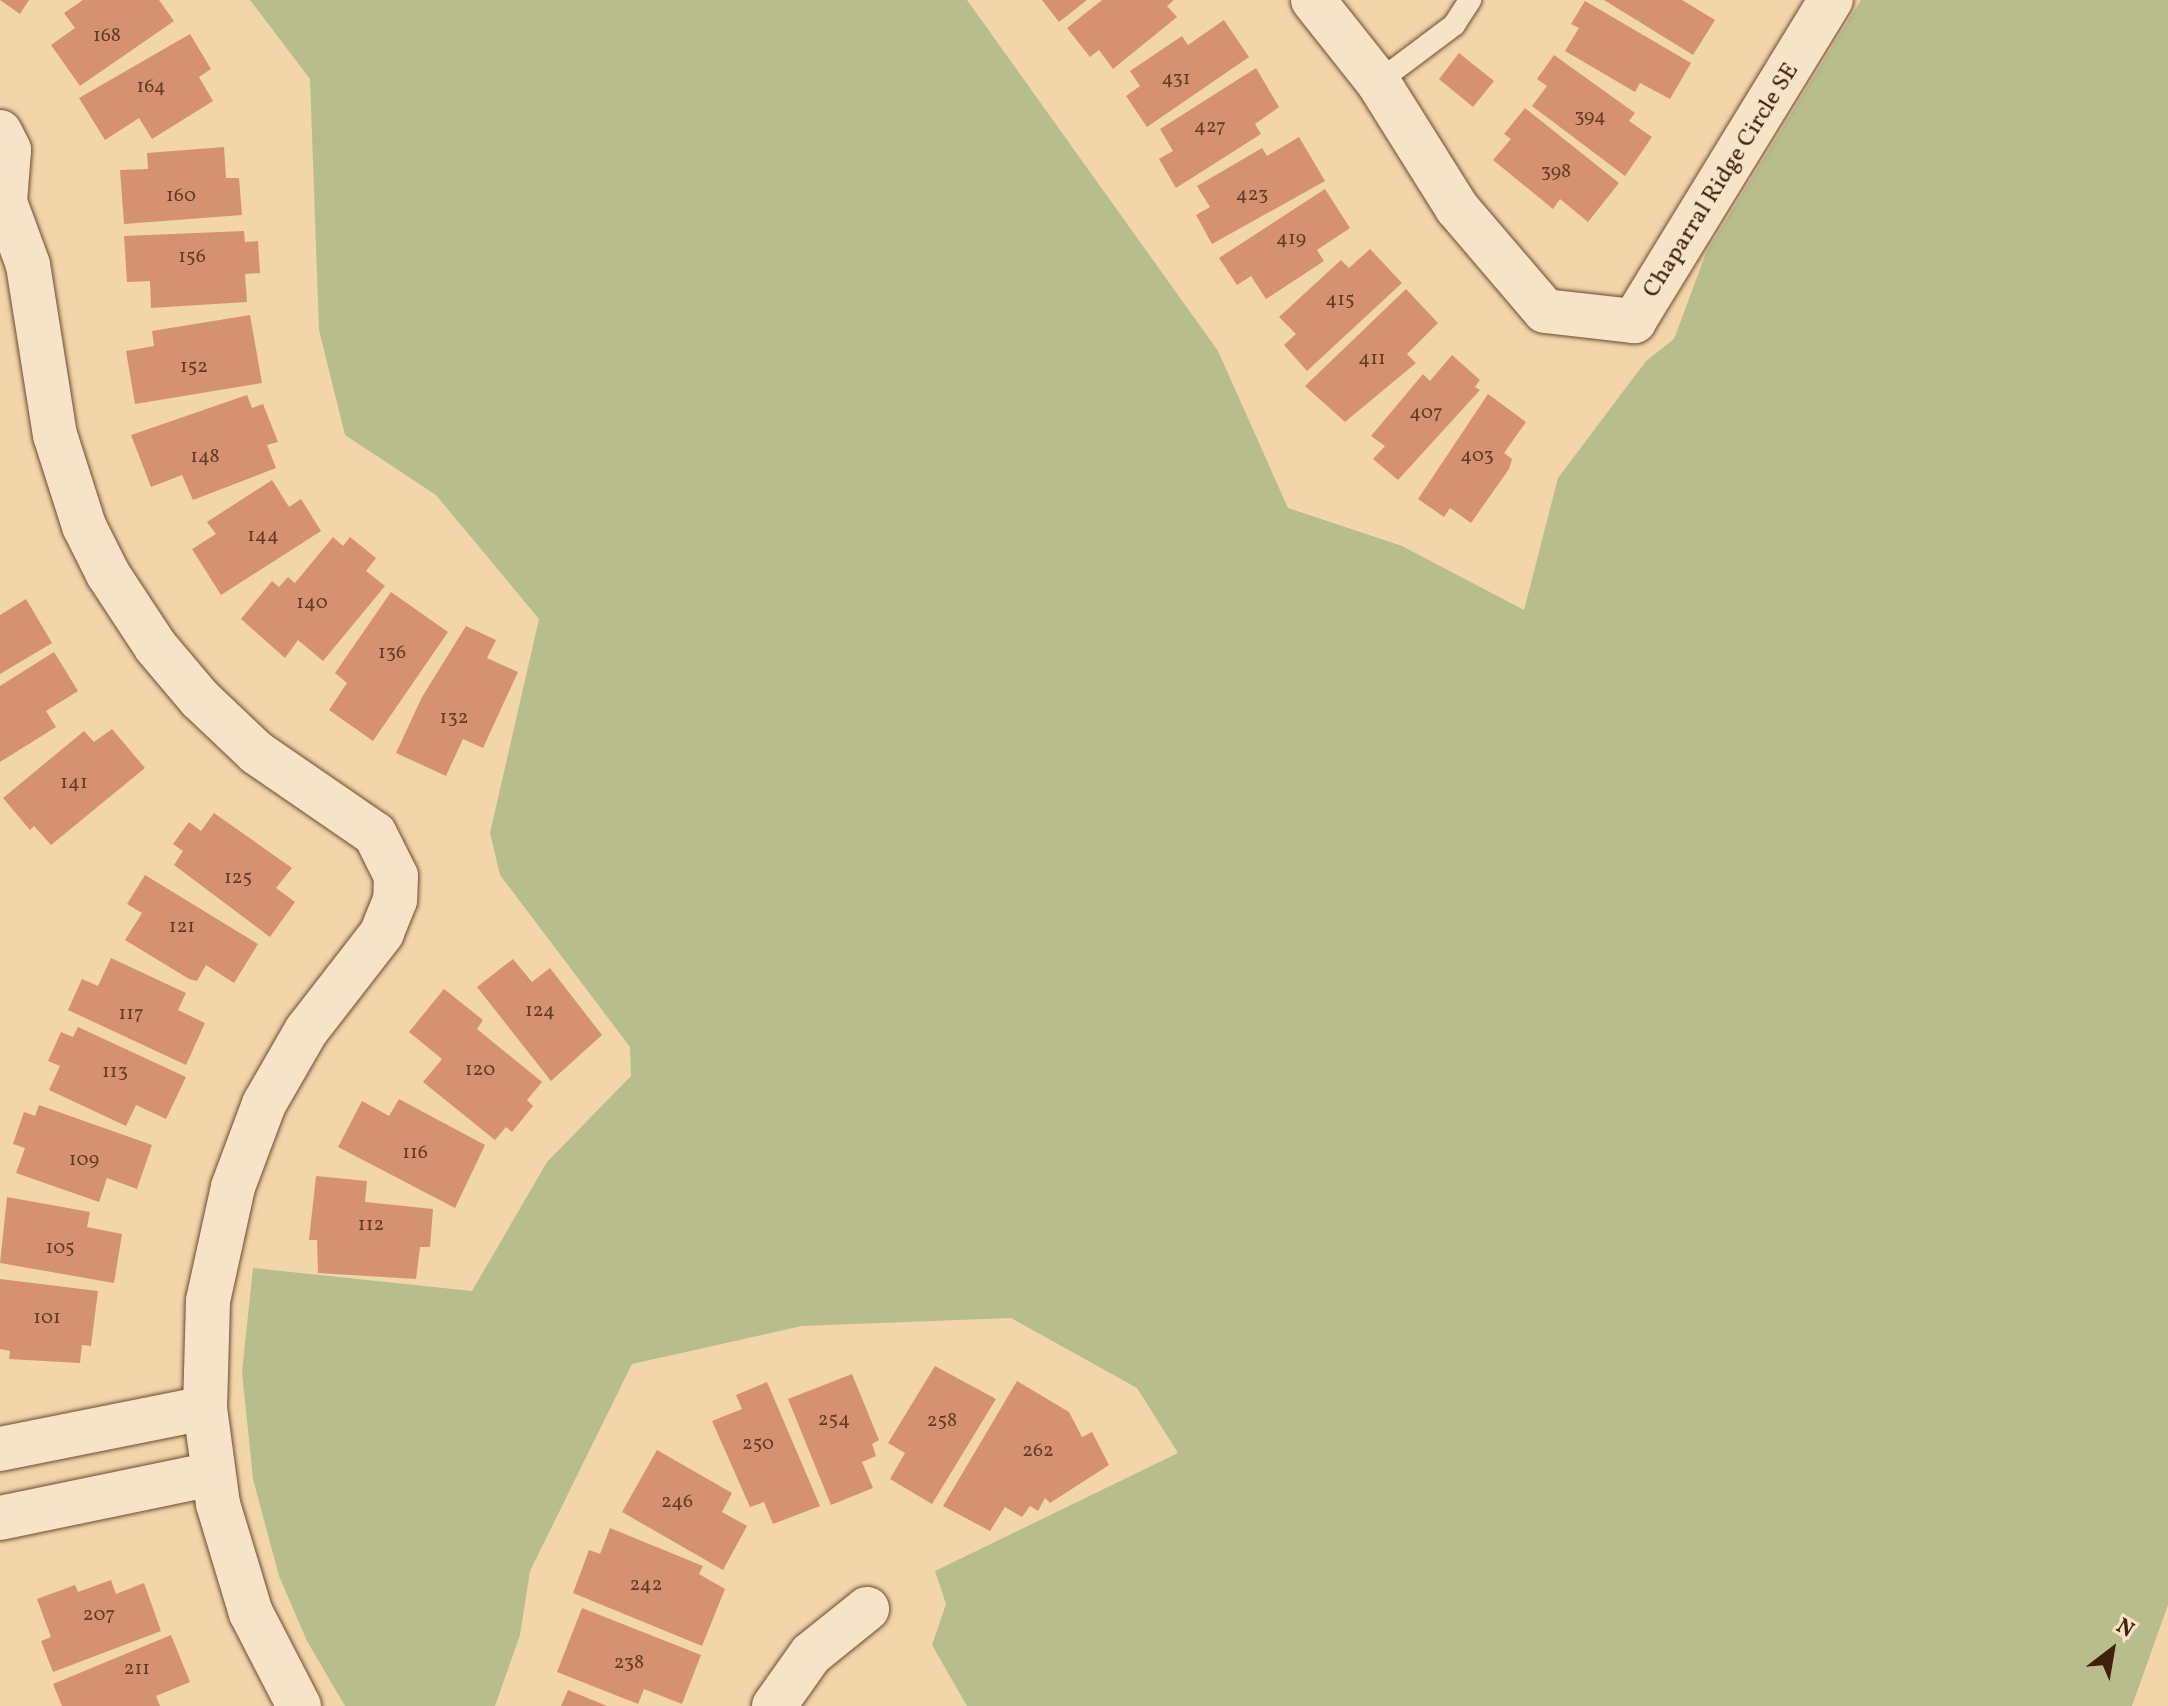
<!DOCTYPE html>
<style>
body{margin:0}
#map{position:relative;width:2168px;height:1706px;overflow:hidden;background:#f3d5aa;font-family:Vollkorn,serif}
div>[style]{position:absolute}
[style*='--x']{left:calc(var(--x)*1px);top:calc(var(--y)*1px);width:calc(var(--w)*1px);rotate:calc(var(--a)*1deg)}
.green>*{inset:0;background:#b7be8b}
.building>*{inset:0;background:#d59271}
.roads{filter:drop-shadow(0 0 2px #6c4d31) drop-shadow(0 0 2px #6c4d31)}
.service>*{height:22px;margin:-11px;padding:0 11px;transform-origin:11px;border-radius:11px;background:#f7e4c8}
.minor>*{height:44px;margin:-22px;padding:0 22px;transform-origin:22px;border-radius:22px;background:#f7e4c8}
span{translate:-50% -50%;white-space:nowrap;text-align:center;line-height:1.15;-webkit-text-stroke:7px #f7e4c8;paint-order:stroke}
.number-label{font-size:20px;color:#643c23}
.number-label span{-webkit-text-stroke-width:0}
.street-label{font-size:24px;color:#3f2009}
.north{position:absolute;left:2072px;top:1610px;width:80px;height:80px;-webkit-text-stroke:6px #f7e4c8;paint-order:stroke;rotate:31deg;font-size:22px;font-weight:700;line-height:32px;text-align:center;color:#3f2009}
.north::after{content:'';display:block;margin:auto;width:28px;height:36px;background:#3f2009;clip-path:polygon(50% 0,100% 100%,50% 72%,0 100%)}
</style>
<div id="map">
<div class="green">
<i style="clip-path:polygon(250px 0,967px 0,1218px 351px,1288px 508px,1402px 546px,1524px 610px,1558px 478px,1646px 361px,1674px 339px,1706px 253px,1861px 0,2168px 0,2168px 1605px,2132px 1706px,967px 1706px,932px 1645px,946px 1604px,935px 1571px,1178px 1453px,1137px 1388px,1011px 1318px,802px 1326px,632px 1364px,530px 1571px,520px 1635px,495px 1706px,345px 1706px,307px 1641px,279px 1576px,253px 1479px,242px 1372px,253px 1268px,472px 1291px,547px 1162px,631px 1076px,630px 1047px,500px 875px,490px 833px,539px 619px,436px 495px,345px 435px,319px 330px,310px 79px)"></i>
</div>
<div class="building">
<i style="clip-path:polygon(0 0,29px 0,20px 14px)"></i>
<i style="clip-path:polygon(83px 0,159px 0,174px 21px,80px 86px,51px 45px,75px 28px,64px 13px)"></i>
<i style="clip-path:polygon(1042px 0,1087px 0,1059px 22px)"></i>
<i style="clip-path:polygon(1102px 0,1174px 0,1167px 6px,1177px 17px,1113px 69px,1099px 50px,1090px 57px,1067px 28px)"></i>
<i style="clip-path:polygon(1604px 0,1682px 0,1715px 20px,1693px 55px)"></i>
<i style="clip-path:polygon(1585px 1px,1691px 63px,1670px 99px,1640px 83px,1635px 92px,1565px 51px,1579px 28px,1571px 24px)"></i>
<i style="clip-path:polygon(1224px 20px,1249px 57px,1147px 127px,1126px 96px,1140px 86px,1130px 71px,1182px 36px,1188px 45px)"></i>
<i style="clip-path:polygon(190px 34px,211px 69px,199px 77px,213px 101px,152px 139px,139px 118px,105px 140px,79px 98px)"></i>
<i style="clip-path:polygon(1459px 53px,1494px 81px,1473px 107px,1439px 79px)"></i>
<i style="clip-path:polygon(1554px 55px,1635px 113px,1629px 121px,1652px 137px,1625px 176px,1532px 106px,1547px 86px,1537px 79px)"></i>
<i style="clip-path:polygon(1256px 68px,1279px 107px,1255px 124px,1261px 134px,1176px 188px,1159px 159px,1173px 151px,1160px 129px)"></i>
<i style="clip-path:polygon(1525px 108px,1619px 183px,1588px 222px,1560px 199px,1553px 209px,1493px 160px,1511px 139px,1504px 134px)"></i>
<i style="clip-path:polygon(1299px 137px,1325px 181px,1212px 244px,1196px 215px,1210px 207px,1197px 186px,1262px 148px,1267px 156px)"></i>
<i style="clip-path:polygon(224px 147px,226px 178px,239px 178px,242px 215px,124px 224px,120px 170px,148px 169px,147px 153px)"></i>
<i style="clip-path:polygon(1325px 189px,1350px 228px,1317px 250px,1324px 261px,1266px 299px,1251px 276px,1237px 285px,1219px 258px)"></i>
<i style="clip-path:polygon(244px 231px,245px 242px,258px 241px,260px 273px,245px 274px,247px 302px,151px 308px,150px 281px,127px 282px,124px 236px)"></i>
<i style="clip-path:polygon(1370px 249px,1402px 283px,1307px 371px,1284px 345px,1296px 334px,1279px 317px,1341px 260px,1349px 268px)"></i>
<i style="clip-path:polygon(1406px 289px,1438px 323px,1407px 354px,1416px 363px,1345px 422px,1305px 386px)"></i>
<i style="clip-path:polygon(250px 315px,262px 383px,135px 404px,126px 351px,154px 346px,152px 331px)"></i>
<i style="clip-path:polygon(1452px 355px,1480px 380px,1475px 387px,1480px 390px,1398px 480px,1373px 459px,1385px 446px,1371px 436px,1423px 374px,1430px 381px)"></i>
<i style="clip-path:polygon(1488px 394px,1526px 422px,1504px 453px,1512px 459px,1509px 469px,1471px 523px,1450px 508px,1444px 517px,1418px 499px)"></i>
<i style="clip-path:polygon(247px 395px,252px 408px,263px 404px,278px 442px,267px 445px,276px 468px,193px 500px,182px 475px,151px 487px,131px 435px)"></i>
<i style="clip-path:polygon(272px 480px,289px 507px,301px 499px,321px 531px,221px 595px,192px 549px,216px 534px,207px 522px)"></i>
<i style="clip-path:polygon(333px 537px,343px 546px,350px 537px,376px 558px,366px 571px,385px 586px,323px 661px,298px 640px,285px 658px,241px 619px,272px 581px,279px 587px,288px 577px,295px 583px)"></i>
<i style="clip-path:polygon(391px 592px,448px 632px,373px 741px,329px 710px,347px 683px,335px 673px)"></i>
<i style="clip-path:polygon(26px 599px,52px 643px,0 674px,0 615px)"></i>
<i style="clip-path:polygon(466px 626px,496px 640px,487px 658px,518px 672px,483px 748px,463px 739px,446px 776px,396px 753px,422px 697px)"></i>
<i style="clip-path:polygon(54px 652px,78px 691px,46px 711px,56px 727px,0 762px,0 686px)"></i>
<i style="clip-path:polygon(112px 729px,145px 768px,51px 845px,34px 826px,30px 830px,3px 798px,84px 731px,94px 742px)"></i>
<i style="clip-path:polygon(214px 813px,292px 868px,276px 888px,295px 902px,270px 937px,174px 865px,183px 851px,173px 844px,189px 822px,201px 831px)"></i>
<i style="clip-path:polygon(145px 875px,258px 944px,234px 983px,206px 965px,197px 981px,189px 979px,125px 940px,142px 913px,127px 904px)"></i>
<i style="clip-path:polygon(111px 958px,186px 993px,178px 1010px,205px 1023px,186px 1065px,68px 1010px,82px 979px,98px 986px)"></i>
<i style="clip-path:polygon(513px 959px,532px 982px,550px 968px,602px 1035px,551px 1081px,477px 987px)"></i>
<i style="clip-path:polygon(444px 989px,483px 1020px,477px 1029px,542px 1082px,527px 1100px,533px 1106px,512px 1132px,506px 1127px,495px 1140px,423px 1082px,442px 1059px,409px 1032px)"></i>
<i style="clip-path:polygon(78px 1027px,186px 1077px,166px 1119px,136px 1105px,126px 1126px,49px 1090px,60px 1066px,48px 1061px,61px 1032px,73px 1037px)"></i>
<i style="clip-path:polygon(399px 1099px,485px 1145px,455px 1208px,338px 1147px,362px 1101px,389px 1116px)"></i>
<i style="clip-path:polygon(39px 1105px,152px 1145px,137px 1189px,107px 1178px,99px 1202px,16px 1173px,25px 1148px,13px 1144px,24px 1112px,35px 1116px)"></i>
<i style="clip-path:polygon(316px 1176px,367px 1181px,365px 1202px,433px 1209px,430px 1247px,420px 1247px,416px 1279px,318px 1273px,317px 1240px,309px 1240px)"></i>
<i style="clip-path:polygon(7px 1197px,90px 1212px,87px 1227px,122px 1234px,114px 1283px,0 1263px)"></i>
<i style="clip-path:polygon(0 1279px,98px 1291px,91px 1346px,82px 1345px,80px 1363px,9px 1359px,10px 1351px,0 1349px)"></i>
<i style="clip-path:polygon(935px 1366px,996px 1399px,932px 1504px,890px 1479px,905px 1453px,888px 1443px)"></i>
<i style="clip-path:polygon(852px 1374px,879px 1440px,872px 1444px,876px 1456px,862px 1462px,873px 1488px,831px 1505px,788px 1399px)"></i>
<i style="clip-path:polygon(1017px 1381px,1069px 1412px,1082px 1437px,1092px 1432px,1109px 1465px,1050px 1503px,1045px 1498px,1038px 1511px,1030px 1506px,1022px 1517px,1005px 1507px,990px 1531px,943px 1506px)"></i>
<i style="clip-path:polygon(767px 1382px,820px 1506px,773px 1524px,764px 1502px,750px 1507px,712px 1421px,742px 1409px,736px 1395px)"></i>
<i style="clip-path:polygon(657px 1450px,732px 1493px,722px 1512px,747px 1526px,723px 1570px,622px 1512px)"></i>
<i style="clip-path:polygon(610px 1528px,703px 1566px,699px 1574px,725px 1589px,702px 1646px,573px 1593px,589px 1550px,600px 1554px)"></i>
<i style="clip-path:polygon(111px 1580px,116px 1594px,144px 1583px,161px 1631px,53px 1672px,41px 1641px,51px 1637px,37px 1599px,75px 1585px,78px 1592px)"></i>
<i style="clip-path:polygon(582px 1608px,701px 1655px,682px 1704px,644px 1689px,638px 1704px,557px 1672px)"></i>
<i style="clip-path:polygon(171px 1635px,190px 1682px,156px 1696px,160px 1706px,62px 1706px,53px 1684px)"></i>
<i style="clip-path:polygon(568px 1690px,607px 1706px,561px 1706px)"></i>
</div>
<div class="roads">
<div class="service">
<i style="--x:1378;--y:82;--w:95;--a:-36.9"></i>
<i style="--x:1454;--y:25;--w:30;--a:-57"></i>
</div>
<div class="minor">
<i style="--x:1313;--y:0;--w:105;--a:51.6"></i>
<i style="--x:1378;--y:82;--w:149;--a:57.9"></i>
<i style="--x:1457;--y:208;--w:135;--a:49.5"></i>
<i style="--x:1545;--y:311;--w:90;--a:6.4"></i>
<i style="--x:1634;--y:321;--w:377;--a:-58.5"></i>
<i style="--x:0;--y:132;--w:20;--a:63"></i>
<i style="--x:9;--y:150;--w:52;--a:94.4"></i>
<i style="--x:5;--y:202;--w:67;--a:69.9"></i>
<i style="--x:28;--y:265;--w:172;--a:81"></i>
<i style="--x:55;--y:435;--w:96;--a:72.3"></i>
<i style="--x:84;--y:526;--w:54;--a:63.4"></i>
<i style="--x:108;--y:574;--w:87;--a:56.7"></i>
<i style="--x:156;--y:647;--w:68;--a:49.8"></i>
<i style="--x:200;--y:699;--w:79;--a:43.5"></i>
<i style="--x:257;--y:753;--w:143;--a:34.5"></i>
<i style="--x:375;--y:834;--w:47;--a:63.4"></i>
<i style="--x:396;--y:876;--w:24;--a:92"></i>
<i style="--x:395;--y:900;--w:35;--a:112"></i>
<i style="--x:382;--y:933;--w:124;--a:127.8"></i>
<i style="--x:306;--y:1031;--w:84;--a:119.9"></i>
<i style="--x:264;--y:1104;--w:89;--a:110.5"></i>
<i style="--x:233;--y:1187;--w:117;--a:102.4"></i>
<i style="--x:208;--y:1301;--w:107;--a:91.6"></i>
<i style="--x:205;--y:1408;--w:97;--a:82.3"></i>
<i style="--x:218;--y:1504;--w:114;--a:73.2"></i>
<i style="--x:251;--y:1613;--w:105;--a:62.7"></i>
<i style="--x:0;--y:1449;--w:209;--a:-11.3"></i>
<i style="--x:0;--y:1518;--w:217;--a:-11.7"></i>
<i style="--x:774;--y:1706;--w:64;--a:-54.6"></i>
<i style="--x:811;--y:1654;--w:72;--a:-38.8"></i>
</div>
</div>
<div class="number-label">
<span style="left:107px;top:36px">168</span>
<span style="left:1176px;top:79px">431</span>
<span style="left:151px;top:87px">164</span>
<span style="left:1590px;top:117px">394</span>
<span style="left:1210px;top:127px">427</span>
<span style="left:1556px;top:172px">398</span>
<span style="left:1252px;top:195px">423</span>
<span style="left:181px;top:196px">160</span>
<span style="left:1291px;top:239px">419</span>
<span style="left:192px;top:257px">156</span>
<span style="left:1340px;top:300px">415</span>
<span style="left:1372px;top:359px">411</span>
<span style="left:194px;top:367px">152</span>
<span style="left:1426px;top:413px">407</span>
<span style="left:1477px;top:456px">403</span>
<span style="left:205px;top:457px">148</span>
<span style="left:263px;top:536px">144</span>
<span style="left:312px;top:603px">140</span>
<span style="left:392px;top:653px">136</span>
<span style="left:454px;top:718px">132</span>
<span style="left:74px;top:783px">141</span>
<span style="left:238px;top:878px">125</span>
<span style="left:182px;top:927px">121</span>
<span style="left:540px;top:1011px">124</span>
<span style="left:131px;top:1014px">117</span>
<span style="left:480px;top:1070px">120</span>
<span style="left:115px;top:1072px">113</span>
<span style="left:415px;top:1153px">116</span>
<span style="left:84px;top:1160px">109</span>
<span style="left:371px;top:1225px">112</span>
<span style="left:60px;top:1248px">105</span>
<span style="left:47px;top:1318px">101</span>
<span style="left:834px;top:1420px">254</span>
<span style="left:942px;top:1421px">258</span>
<span style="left:758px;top:1444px">250</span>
<span style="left:1038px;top:1451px">262</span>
<span style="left:677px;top:1502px">246</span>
<span style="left:646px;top:1585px">242</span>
<span style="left:99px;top:1615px">207</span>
<span style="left:629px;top:1663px">238</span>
<span style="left:137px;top:1669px">211</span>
</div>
<div class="street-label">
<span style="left:1722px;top:181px;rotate:-58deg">Chaparral Ridge Circle SE</span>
</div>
<div class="north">N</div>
</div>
